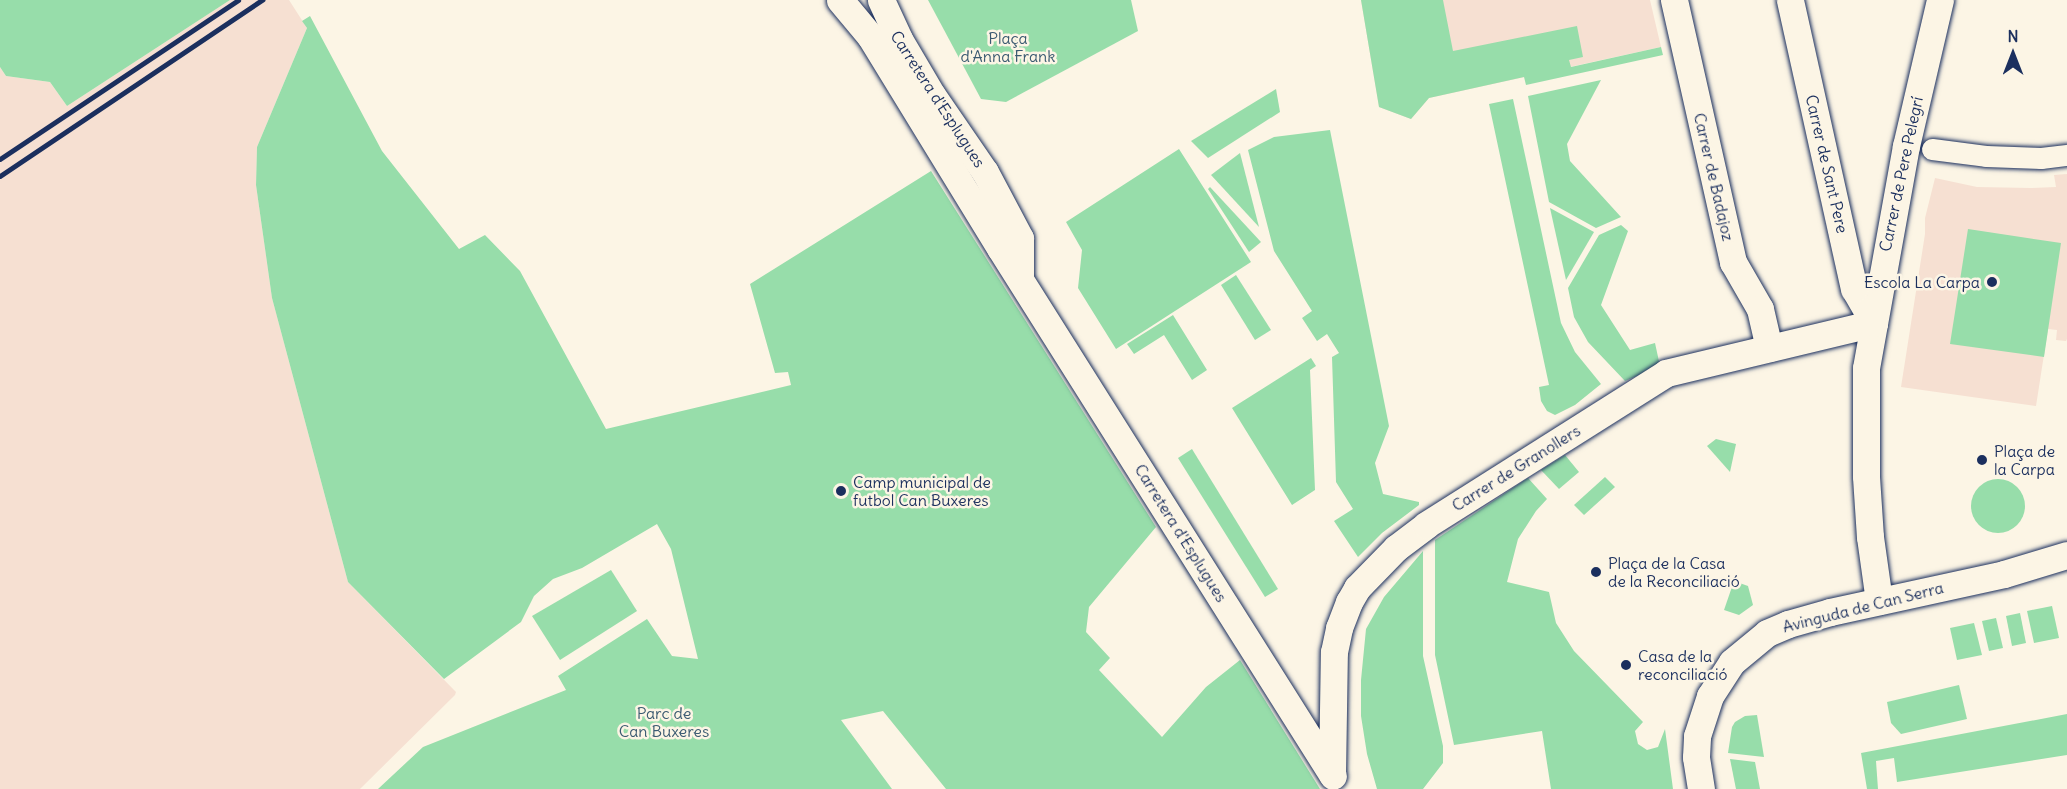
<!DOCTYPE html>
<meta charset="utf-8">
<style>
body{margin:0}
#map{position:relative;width:2067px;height:789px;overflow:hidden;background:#fcf5e5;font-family:Delius,sans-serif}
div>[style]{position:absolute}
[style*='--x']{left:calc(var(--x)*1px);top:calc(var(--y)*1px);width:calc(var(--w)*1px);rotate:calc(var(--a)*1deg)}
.built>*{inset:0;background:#f6e0d2}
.green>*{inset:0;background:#97ddaa}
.round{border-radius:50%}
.roads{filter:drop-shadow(0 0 2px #1b2f5e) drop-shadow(0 0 2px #1b2f5e)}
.pedestrian>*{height:21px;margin:-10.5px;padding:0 10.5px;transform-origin:10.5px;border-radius:10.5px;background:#fcf5e5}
.minor>*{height:27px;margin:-13.5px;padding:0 13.5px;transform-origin:13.5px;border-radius:13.5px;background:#fcf5e5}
.rail>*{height:4.5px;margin:-2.25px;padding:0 2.25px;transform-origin:2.25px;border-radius:2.25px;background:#1b2f5e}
.dots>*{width:16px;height:16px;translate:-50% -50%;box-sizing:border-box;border:3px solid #fcf5e5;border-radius:50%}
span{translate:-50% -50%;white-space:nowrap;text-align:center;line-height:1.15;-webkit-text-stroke:5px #fcf5e5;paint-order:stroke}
.park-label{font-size:16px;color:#3a5a71}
.street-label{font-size:16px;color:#1b2f5e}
.poi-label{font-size:16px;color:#1b2f5e}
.right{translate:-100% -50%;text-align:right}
.left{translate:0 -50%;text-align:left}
.north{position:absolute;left:1983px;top:24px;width:60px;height:60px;-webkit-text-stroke:4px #fcf5e5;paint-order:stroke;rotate:0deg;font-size:16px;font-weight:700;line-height:24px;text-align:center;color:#1b2f5e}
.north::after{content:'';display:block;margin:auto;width:21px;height:27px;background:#1b2f5e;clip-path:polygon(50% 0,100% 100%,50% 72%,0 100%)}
</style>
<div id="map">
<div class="built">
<i style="clip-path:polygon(230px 0,289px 0,307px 28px,257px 147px,256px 185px,272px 298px,348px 582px,456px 692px,455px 695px,360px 789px,0 789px,0 67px,6px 76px,50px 82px,67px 106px)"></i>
<i style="clip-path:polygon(1361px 0,1650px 0,1661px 47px,1429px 98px,1411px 119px,1379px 107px)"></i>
<i style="clip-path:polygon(2067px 174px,2067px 339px,2066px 341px,2056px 340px,2057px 330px,2048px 329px,2036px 406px,1901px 387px,1925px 234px,1925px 218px,1935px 178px,1977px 187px,2031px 188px,2056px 187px,2054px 175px)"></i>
</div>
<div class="green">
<i style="clip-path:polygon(0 0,230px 0,67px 106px,50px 82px,6px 76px,0 67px)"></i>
<i style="clip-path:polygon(928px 0,1131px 0,1138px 31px,1006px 102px,981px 99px)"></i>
<i style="clip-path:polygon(1361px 0,1443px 0,1453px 51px,1577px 26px,1583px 57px,1569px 60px,1571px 67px,1661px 47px,1663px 55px,1526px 85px,1524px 77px,1429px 98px,1411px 119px,1379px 107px)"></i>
<i style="clip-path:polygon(310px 16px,382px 151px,459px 249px,485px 235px,520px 271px,606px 429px,791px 385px,788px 372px,775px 373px,750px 284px,931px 171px,1156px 527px,1089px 607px,1086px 632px,1110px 658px,1099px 670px,1162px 737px,1206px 687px,1240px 660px,1320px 789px,946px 789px,883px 711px,841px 720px,892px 789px,378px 789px,423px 747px,566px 690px,558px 676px,647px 619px,672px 656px,698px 659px,671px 549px,657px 524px,582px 568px,553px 579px,534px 596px,521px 622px,444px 679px,348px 582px,272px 298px,256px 185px,257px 147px,307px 28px,302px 21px)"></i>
<i style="clip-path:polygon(1601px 80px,1567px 144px,1570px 161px,1621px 217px,1596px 228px,1549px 202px,1528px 96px)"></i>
<i style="clip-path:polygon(1276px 89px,1280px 112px,1208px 158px,1191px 141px)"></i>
<i style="clip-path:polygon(1513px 99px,1561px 323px,1575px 352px,1601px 384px,1575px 405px,1555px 415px,1547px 411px,1541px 401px,1539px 387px,1549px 385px,1489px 104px)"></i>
<i style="clip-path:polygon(1330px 130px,1389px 426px,1375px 463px,1383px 494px,1419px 502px,1419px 505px,1382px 533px,1358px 557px,1334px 521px,1353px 509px,1336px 482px,1332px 357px,1339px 353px,1327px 334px,1317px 341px,1302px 318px,1312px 311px,1274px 251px,1248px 150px,1274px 137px)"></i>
<i style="clip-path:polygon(1179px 149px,1251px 262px,1116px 349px,1078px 288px,1082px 250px,1066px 222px)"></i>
<i style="clip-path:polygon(1240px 153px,1259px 227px,1211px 175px)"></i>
<i style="clip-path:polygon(1210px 187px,1261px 242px,1249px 252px,1208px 189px)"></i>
<i style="clip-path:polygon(1550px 208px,1594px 232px,1566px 280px)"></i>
<i style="clip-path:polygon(1621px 225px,1628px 231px,1601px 305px,1630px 350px,1655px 343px,1660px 366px,1625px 381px,1588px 342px,1574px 317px,1568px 288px,1599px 235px)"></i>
<i style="clip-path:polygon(1968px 229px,2061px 243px,2044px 357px,1950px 344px)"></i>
<i style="clip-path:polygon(1236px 275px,1271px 330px,1255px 340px,1221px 285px)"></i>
<i style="clip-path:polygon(1173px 315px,1207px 370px,1192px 380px,1164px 335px,1134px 354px,1127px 344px)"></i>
<i style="clip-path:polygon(1311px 358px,1316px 366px,1310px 370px,1315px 490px,1292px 505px,1232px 408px)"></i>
<i style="clip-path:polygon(1716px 439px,1736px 444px,1730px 472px,1707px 446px)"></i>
<i style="clip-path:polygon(1192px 449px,1278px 589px,1265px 597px,1178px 458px)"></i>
<i style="clip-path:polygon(1565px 455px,1579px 472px,1559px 489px,1541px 470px)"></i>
<i style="clip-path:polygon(1605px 477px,1615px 487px,1584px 515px,1574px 505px)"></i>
<i style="clip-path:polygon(1528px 478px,1547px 499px,1536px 511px,1518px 539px,1507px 582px,1549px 592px,1556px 623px,1574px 651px,1643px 722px,1635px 731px,1638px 744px,1647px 750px,1658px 747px,1665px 729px,1673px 789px,1551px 789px,1542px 731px,1454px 745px,1435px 655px,1435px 540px)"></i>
<i class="round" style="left:1971px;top:479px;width:54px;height:54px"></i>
<i style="clip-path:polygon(1423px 551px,1423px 656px,1443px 746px,1443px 763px,1423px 789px,1377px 789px,1367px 754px,1361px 716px,1361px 680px,1366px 629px,1384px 597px)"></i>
<i style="clip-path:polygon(611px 570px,637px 611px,560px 660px,532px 616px)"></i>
<i style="clip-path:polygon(1734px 581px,1748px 586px,1753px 605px,1739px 615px,1724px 610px)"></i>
<i style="clip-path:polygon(2052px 606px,2059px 638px,2034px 643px,2027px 611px)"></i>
<i style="clip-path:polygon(2020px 613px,2026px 643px,2012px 646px,2006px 616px)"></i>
<i style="clip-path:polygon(1996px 618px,2003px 648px,1989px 651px,1982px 621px)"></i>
<i style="clip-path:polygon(1974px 623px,1982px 655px,1957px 660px,1950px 628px)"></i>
<i style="clip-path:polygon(1959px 685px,1967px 719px,1901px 734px,1891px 723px,1887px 702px)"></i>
<i style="clip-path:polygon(2067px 714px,2067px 755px,1897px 782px,1894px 758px,1876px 761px,1878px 789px,1867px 789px,1861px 753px)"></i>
<i style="clip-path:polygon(1757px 715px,1764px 757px,1728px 753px,1732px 727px,1735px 722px,1745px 716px)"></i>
<i style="clip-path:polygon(1730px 759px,1755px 762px,1760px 789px,1736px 789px)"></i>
</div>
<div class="roads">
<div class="pedestrian">
<i style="--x:1932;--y:149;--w:54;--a:7.4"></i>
<i style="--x:1986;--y:156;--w:55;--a:2.1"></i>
<i style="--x:2041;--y:158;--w:26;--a:-7"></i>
</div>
<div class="minor">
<i style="--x:840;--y:0;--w:47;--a:50.2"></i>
<i style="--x:870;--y:36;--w:249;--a:58.5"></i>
<i style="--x:1000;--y:248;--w:624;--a:57.76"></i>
<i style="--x:881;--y:0;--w:43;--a:65.2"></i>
<i style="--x:899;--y:39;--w:65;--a:59.5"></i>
<i style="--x:932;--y:95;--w:93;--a:55.5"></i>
<i style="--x:985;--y:172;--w:75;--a:62.1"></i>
<i style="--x:1020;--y:238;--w:40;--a:90"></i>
<i style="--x:1674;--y:0;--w:269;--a:77.3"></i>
<i style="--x:1733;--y:262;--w:54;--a:60.1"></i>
<i style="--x:1760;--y:309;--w:40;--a:77"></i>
<i style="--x:1879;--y:601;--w:65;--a:-98"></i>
<i style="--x:1870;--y:537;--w:61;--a:-93.8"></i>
<i style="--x:1866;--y:476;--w:108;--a:-90"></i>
<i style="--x:1866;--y:368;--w:226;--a:-79.8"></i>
<i style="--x:1906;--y:146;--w:150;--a:-76.9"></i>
<i style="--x:1332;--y:774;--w:122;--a:-89.1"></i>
<i style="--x:1334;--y:652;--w:25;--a:-78"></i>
<i style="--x:1339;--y:628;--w:28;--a:-69"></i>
<i style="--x:1349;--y:602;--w:16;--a:-60"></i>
<i style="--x:1357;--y:588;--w:56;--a:-45.7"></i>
<i style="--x:1396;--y:548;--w:38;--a:-37"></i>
<i style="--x:1426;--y:525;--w:284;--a:-32.3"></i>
<i style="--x:1666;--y:373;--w:214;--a:-13.5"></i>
<i style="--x:1874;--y:323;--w:39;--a:-120"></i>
<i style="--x:1854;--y:289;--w:296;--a:-102.5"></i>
<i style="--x:1701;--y:789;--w:32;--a:-99"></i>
<i style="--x:1696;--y:757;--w:21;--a:-87"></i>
<i style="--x:1697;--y:736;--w:42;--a:-72"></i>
<i style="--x:1710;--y:696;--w:40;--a:-57.1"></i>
<i style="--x:1732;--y:662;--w:45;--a:-39.6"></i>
<i style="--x:1767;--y:633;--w:23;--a:-23"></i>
<i style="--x:1788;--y:624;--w:44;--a:-15.9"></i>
<i style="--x:1830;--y:612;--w:178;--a:-12.3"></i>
<i style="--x:2004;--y:574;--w:66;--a:-16.8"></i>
</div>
</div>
<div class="rail">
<i style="--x:0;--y:159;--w:286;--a:-33.7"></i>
<i style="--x:0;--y:176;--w:316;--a:-33.9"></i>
</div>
<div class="dots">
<i style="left:1992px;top:282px;background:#1b2f5e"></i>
<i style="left:1982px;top:460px;background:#1b2f5e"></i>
<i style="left:841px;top:491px;background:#1b2f5e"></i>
<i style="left:1596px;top:572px;background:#1b2f5e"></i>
<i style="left:1626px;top:665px;background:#1b2f5e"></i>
</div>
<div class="park-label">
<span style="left:1008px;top:47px">Plaça<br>d'Anna Frank</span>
<span style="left:664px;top:722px">Parc de<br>Can Buxeres</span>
</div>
<div class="street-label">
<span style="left:938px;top:99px;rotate:57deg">Carretera d'Esplugues</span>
<span style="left:1827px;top:164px;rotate:77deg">Carrer de Sant Pere</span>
<span style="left:1901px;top:174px;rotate:-78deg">Carrer de Pere Pelegrí</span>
<span style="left:1714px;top:177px;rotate:77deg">Carrer de Badajoz</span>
<span style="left:1516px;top:468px;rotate:-32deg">Carrer de Granollers</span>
<span style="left:1181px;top:533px;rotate:58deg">Carretera d'Esplugues</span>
<span style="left:1863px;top:607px;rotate:-14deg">Avinguda de Can Serra</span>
</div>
<div class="poi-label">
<span class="right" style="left:1980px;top:282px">Escola La Carpa</span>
<span class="left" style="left:1994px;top:460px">Plaça de<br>la Carpa</span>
<span class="left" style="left:853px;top:491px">Camp municipal de<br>futbol Can Buxeres</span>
<span class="left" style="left:1608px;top:572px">Plaça de la Casa<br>de la Reconciliació</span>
<span class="left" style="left:1638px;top:665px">Casa de la<br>reconciliació</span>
</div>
<div class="north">N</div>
</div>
